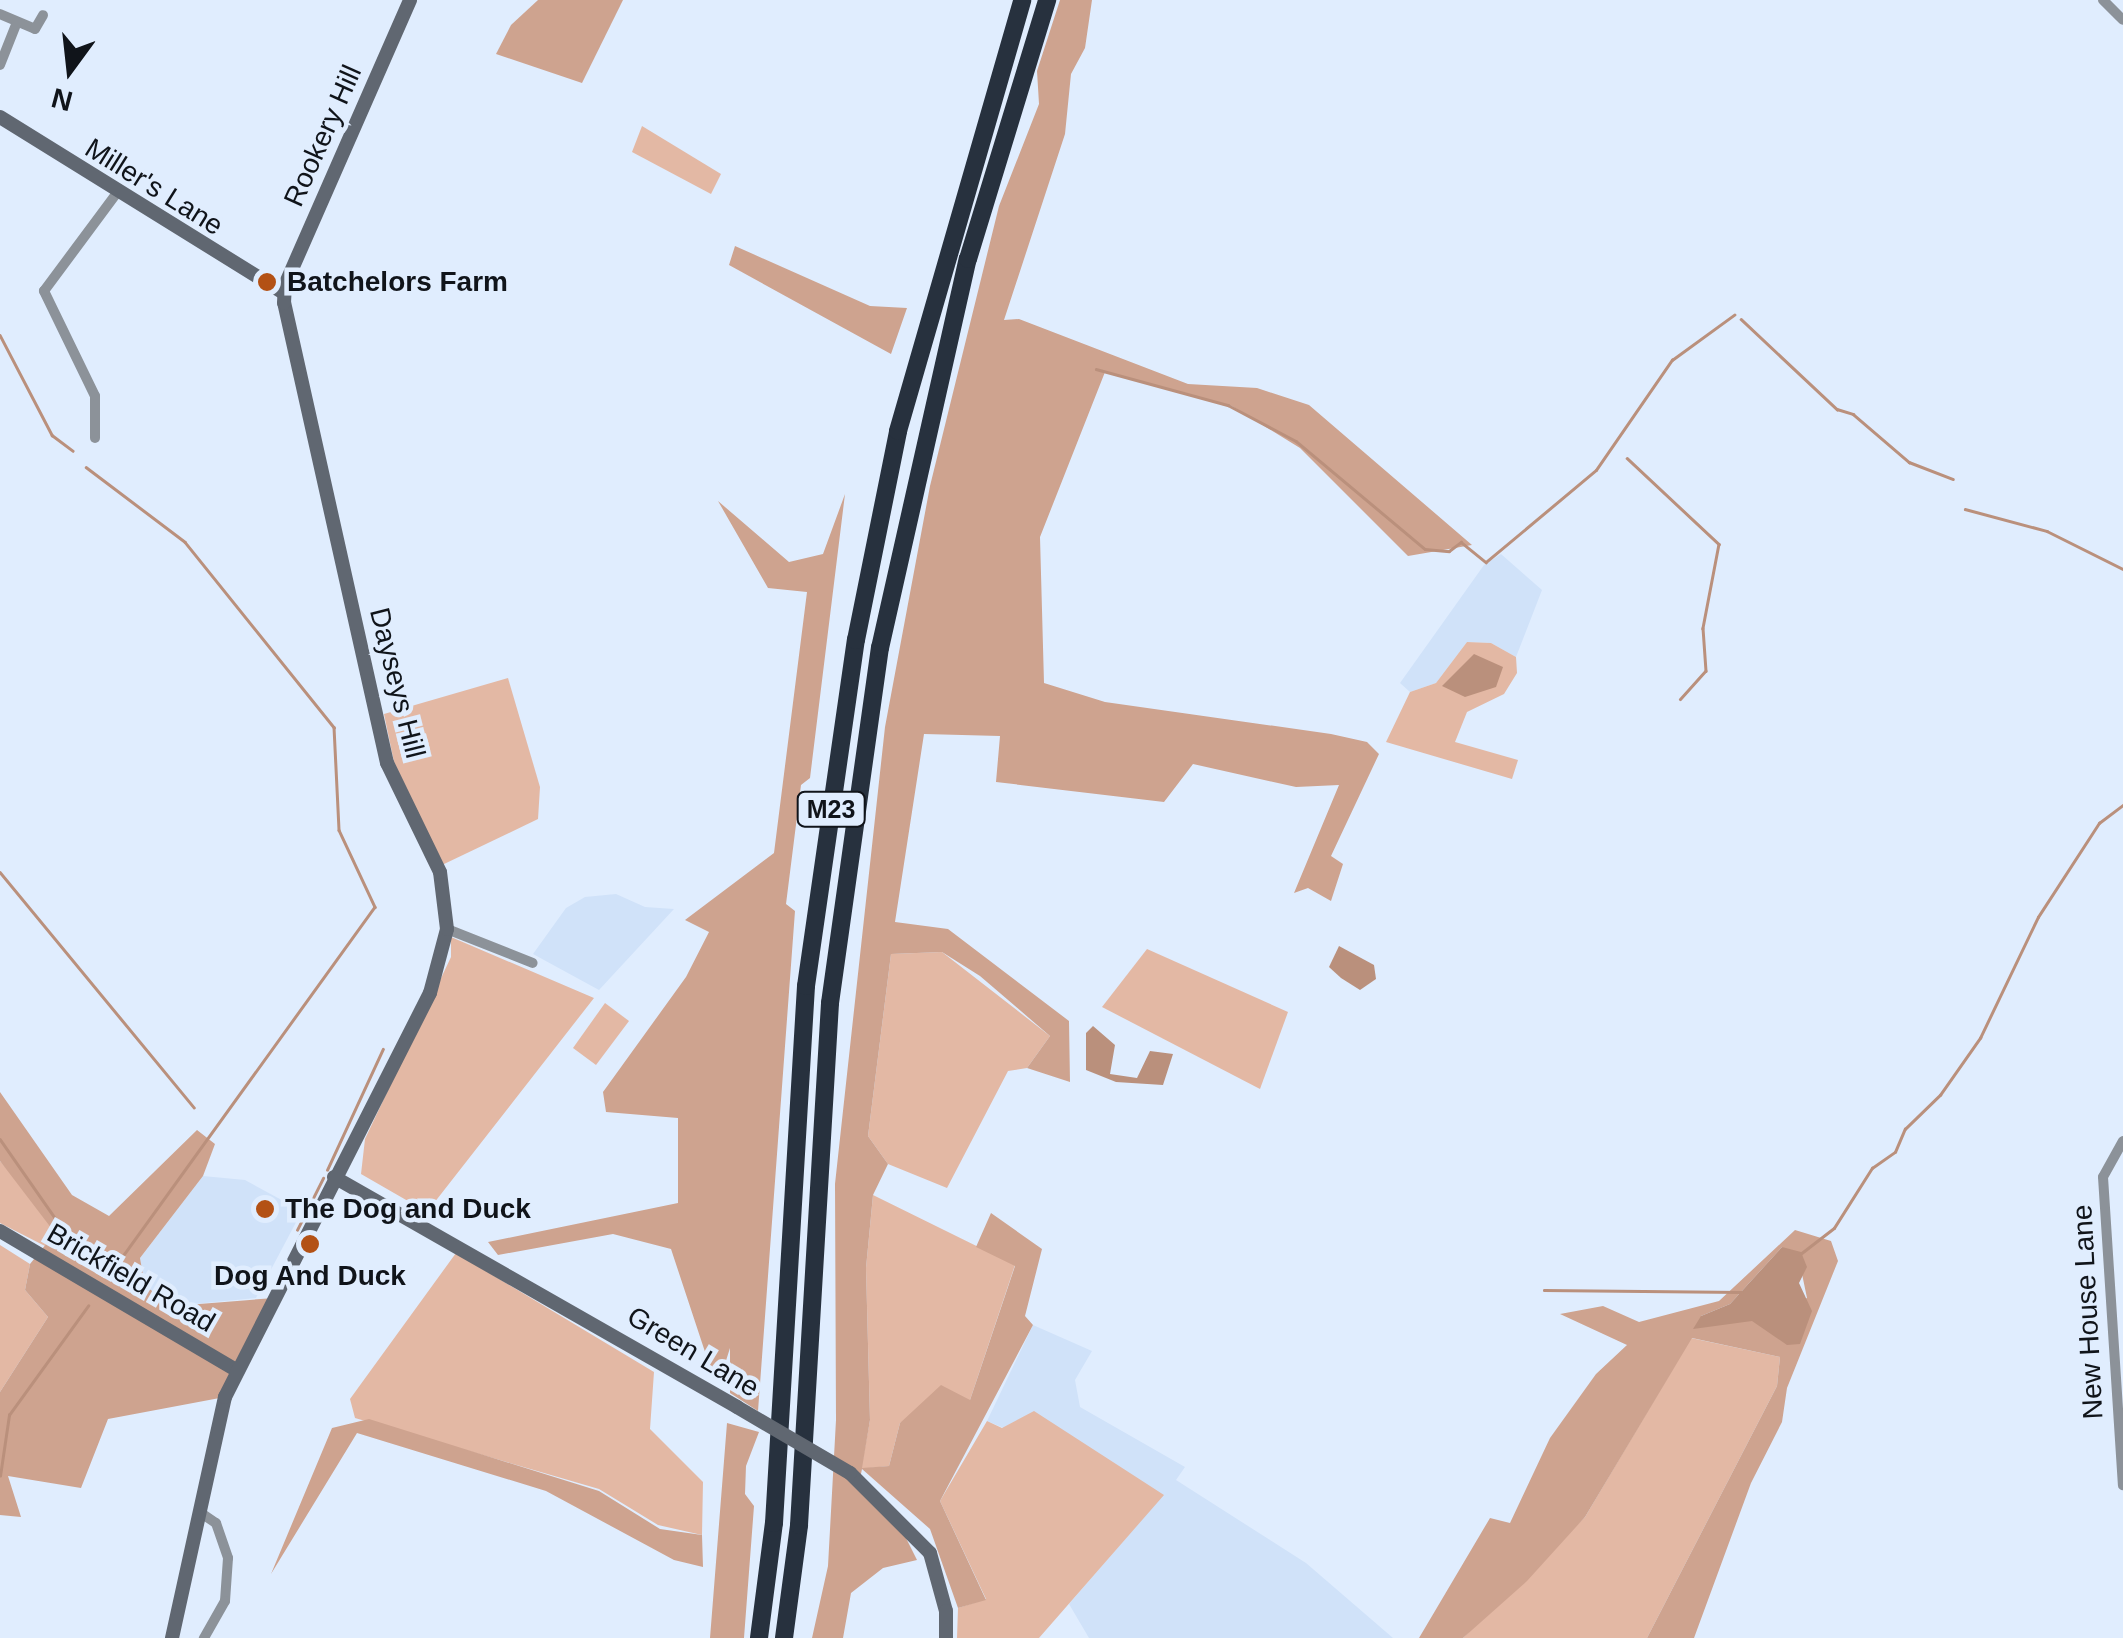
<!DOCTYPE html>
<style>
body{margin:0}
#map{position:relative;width:2123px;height:1638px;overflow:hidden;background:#e0edfe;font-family:Helvetica,sans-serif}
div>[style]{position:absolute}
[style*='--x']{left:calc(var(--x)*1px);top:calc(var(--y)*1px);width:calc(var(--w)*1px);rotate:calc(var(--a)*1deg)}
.built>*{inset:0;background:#d0e2f9}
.green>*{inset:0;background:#e3b8a4}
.forest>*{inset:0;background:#cea38f}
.water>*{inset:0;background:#ba907c}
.stream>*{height:2.5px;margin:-1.25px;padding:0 1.25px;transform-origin:1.25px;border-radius:1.25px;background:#ba907c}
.street>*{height:10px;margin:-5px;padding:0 5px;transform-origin:5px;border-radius:5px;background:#8c9299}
.secondary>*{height:14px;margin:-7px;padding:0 7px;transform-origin:7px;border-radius:7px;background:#606771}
.highway>*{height:18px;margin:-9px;padding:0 9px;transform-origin:9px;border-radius:9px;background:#27313e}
.secondary-bridge>*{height:14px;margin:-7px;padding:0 7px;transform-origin:7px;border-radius:7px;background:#606771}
.dots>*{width:28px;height:28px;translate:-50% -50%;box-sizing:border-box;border:5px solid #e0edfe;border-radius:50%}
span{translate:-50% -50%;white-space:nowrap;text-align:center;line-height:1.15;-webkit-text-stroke:9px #e0edfe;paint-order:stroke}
.shield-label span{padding:2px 8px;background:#e0edfe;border:2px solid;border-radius:8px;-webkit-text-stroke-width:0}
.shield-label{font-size:25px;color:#10141a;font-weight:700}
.street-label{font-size:28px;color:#10141a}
.poi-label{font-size:28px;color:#10141a;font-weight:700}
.left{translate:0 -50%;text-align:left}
.north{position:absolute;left:20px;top:20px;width:100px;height:100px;-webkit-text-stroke:8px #e0edfe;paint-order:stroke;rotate:195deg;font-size:28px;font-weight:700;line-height:40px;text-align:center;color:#10141a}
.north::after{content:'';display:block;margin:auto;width:35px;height:45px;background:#10141a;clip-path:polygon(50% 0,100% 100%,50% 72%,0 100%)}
</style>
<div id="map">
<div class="built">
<i style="clip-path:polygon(1501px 554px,1542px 590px,1516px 657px,1491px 643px,1467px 642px,1436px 683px,1410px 692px,1400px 683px,1484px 565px)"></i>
<i style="clip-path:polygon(616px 894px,645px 907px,674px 909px,599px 990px,533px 954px,566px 908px,585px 897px)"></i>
<i style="clip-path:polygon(203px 1176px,245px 1180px,302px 1211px,256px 1298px,174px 1306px,145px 1286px,140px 1258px)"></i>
<i style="clip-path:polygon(1033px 1325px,1092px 1351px,1075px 1380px,1080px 1407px,1185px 1467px,1176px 1480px,1306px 1563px,1393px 1638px,1089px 1638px,1069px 1604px,1163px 1495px,987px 1421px)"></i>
</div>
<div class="green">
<i style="clip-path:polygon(642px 126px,721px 174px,711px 194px,632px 152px)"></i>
<i style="clip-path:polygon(1467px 642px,1491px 643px,1516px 657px,1517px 673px,1504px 694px,1467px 712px,1455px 742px,1518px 760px,1512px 779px,1386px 742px,1410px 692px,1436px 683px)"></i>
<i style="clip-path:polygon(508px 678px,540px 787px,538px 819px,442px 865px,394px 762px,384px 714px)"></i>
<i style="clip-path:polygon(451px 937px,594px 998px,427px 1212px,361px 1174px,365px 1139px,451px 957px)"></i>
<i style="clip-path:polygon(1147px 949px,1288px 1012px,1260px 1089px,1102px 1007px)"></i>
<i style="clip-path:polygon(942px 952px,1050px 1036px,1027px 1068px,1008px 1071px,947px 1188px,888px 1164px,868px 1136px,891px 954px)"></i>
<i style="clip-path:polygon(605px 1003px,629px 1021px,596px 1065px,573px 1048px)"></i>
<i style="clip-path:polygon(0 1161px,48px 1216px,55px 1233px,45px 1246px,0 1223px)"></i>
<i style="clip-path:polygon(873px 1195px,1015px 1265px,970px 1400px,900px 1423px,889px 1466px,861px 1469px,870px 1420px,866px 1268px)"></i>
<i style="clip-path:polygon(0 1245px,30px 1264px,25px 1290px,48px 1317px,0 1392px)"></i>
<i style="clip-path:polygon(456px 1253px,654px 1372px,650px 1429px,703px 1482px,702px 1535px,658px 1525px,599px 1489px,355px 1418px,350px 1399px)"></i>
<i style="clip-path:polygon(1691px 1338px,1780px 1357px,1777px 1386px,1647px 1638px,1463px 1638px,1585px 1517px)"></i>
<i style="clip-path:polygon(1034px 1411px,1164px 1495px,1039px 1638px,957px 1638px,958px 1608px,986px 1599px,940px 1501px,987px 1421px,1002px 1428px)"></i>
</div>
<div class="forest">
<i style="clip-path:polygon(538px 0,623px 0,582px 83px,496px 54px,511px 25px)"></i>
<i style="clip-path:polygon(1060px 0,1092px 0,1085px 48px,1071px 74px,1065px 134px,1004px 320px,1019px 319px,1188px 384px,1257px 388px,1309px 405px,1472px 545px,1408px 556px,1300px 448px,1232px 406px,1105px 372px,1040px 537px,1044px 683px,1105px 702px,1331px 734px,1367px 742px,1379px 754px,1331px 856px,1343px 864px,1331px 901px,1308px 888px,1294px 893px,1339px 785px,1296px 787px,1193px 764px,1164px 802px,996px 782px,1000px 736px,924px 734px,895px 922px,948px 929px,1069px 1021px,1070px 1082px,1027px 1068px,1050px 1036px,980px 976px,942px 952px,891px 954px,868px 1136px,888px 1164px,873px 1195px,866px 1268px,870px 1420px,862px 1468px,889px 1466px,900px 1423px,941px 1385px,970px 1400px,1015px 1266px,976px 1247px,991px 1213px,1042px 1249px,1025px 1316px,1033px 1325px,940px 1501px,986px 1600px,958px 1608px,930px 1529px,862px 1469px,858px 1488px,904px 1534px,917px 1560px,883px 1568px,851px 1593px,843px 1638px,812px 1638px,828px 1566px,836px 1420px,835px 1184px,885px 727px,930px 486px,999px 206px,1039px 104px,1037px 71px)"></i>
<i style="clip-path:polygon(735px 246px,870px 306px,907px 308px,891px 354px,729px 265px)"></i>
<i style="clip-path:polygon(845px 494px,810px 778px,801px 785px,786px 904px,795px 911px,758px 1411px,730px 1393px,730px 1348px,724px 1367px,712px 1373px,671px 1249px,613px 1234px,498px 1255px,488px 1242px,678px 1203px,678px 1118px,606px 1112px,603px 1092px,686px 977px,709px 932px,685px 920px,774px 853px,807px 592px,768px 588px,718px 501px,789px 562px,823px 554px)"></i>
<i style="clip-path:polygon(0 1092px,72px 1195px,109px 1216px,197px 1130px,215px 1144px,203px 1176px,140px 1258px,145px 1286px,174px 1306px,274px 1298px,225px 1397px,108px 1419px,81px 1488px,8px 1476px,21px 1517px,0 1515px,0 1392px,48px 1317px,25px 1290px,30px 1264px,55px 1233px,0 1161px)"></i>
<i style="clip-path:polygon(evenodd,1795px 1230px,1831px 1241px,1838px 1261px,1787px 1388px,1782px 1422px,1751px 1483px,1694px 1638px,1647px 1638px,1777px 1386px,1780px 1357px,1692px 1338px,1585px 1517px,1527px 1581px,1463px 1638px,1419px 1638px,1490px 1518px,1510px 1523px,1550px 1438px,1596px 1374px,1627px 1345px,1560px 1314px,1603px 1306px,1639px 1322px,1719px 1301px,1795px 1230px,1782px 1247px,1802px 1274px,1807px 1298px,1753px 1321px,1701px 1316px,1730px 1304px,1782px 1247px)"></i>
<i style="clip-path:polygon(369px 1419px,599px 1491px,660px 1529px,702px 1535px,703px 1567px,674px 1560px,546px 1491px,357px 1433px,271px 1574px,332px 1428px)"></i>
<i style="clip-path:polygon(727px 1423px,759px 1432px,746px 1466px,745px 1494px,754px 1506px,744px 1638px,710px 1638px)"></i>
</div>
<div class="water">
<i style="clip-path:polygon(1474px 654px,1503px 667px,1496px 687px,1465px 697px,1442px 686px)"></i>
<i style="clip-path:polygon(1339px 946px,1374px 965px,1376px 979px,1360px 990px,1341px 978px,1329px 967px)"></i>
<i style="clip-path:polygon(1093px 1026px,1115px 1045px,1110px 1074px,1137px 1078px,1150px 1051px,1173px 1054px,1163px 1085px,1116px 1082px,1086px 1070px,1086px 1033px)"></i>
<i style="clip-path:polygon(1782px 1247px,1801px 1252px,1807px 1267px,1799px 1283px,1812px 1311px,1800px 1344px,1787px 1345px,1752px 1321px,1693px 1329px,1701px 1316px,1730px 1304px)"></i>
</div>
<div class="stream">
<i style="--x:1741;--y:319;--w:132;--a:43.2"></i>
<i style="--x:1837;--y:409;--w:17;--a:17"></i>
<i style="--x:1853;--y:414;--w:74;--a:40.6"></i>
<i style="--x:1909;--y:462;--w:47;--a:21.1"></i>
<i style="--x:0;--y:335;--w:113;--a:62.5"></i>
<i style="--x:52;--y:435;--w:26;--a:37"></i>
<i style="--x:1096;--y:369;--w:137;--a:15.3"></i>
<i style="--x:1228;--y:405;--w:77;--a:27.9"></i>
<i style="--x:1296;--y:441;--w:168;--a:39.9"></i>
<i style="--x:1425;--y:549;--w:24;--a:5"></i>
<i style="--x:1449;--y:551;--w:15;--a:-37"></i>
<i style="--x:1461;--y:542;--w:32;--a:39"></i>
<i style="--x:1486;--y:562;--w:143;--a:-39.9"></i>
<i style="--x:1596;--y:470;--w:134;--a:-55.4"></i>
<i style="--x:1672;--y:360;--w:77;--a:-36"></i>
<i style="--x:1627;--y:458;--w:126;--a:43.1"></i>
<i style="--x:1719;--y:544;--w:86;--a:100.8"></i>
<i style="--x:1703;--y:628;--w:43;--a:86"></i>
<i style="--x:1706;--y:671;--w:38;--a:132"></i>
<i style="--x:86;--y:467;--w:124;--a:37.1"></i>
<i style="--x:185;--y:542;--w:238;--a:51.2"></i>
<i style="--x:334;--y:727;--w:103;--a:87.2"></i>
<i style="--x:339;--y:830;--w:85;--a:64.9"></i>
<i style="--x:375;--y:907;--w:451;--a:125.8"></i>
<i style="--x:1965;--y:509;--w:85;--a:15"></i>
<i style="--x:2047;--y:531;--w:85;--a:26.6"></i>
<i style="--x:0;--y:872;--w:305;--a:50.5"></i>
<i style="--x:0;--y:1139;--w:141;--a:55.1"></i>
<i style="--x:327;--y:1170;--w:133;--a:-65.2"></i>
<i style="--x:297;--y:1230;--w:58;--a:-63.4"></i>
<i style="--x:1799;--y:1255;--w:44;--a:-37.6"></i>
<i style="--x:1834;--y:1228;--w:71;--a:-57.7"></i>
<i style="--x:1872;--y:1168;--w:28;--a:-35"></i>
<i style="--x:1895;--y:1152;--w:25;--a:-67"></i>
<i style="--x:1905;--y:1129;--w:49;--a:-44.2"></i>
<i style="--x:1940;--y:1095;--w:70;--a:-54.9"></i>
<i style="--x:1980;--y:1038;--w:134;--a:-64.4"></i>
<i style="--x:2038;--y:917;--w:112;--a:-57"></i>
<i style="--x:2099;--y:823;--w:30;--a:-37"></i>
<i style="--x:1544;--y:1290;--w:198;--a:0.6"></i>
<i style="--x:0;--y:1476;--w:62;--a:-81.6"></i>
<i style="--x:9;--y:1415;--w:135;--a:-54.1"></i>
</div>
<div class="street">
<i style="--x:2103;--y:0;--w:28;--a:45"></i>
<i style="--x:0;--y:14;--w:38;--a:23"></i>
<i style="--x:35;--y:29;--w:16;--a:-60"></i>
<i style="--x:0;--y:65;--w:46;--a:-68.4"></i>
<i style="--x:95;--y:438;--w:42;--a:-90"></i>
<i style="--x:95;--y:396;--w:117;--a:-115.9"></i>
<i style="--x:44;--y:291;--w:121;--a:-53.4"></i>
<i style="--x:447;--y:929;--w:92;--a:21.6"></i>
<i style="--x:2123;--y:1141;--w:41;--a:119.1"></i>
<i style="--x:2103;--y:1177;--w:309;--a:86.3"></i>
<i style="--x:201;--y:1513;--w:18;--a:34"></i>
<i style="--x:216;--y:1523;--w:37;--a:71"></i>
<i style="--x:228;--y:1558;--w:43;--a:94"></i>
<i style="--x:225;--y:1601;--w:43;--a:119.6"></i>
</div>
<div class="secondary">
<i style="--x:0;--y:117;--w:334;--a:31.8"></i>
<i style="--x:334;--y:1177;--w:464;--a:29.7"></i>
<i style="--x:0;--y:1231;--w:274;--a:30.5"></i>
<i style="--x:850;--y:1473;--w:113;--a:45"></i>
<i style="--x:930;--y:1553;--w:60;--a:74.6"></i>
<i style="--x:946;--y:1611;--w:27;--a:90"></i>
<i style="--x:172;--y:1638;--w:247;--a:-77.6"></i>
<i style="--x:225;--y:1397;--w:453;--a:-63.1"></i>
<i style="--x:430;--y:993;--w:66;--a:-75.1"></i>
<i style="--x:447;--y:929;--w:57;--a:-97"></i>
<i style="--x:440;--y:872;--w:121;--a:-115.9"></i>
<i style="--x:387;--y:763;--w:471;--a:-102.6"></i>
<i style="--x:284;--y:303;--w:18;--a:-87"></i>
<i style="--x:285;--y:285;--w:311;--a:-66.3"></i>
</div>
<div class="highway">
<i style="--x:759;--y:1638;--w:116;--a:-82.6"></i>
<i style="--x:774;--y:1523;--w:538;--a:-86.59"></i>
<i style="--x:806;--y:986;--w:350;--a:-81.8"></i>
<i style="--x:856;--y:640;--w:213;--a:-78.6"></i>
<i style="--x:898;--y:431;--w:448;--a:-73.9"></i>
<i style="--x:784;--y:1638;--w:114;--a:-82.4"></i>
<i style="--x:799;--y:1525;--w:523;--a:-86.6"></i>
<i style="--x:830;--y:1003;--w:359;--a:-82"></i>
<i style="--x:880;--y:648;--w:399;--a:-77.3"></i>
<i style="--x:968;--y:259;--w:271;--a:-73"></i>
</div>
<div class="secondary-bridge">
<i style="--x:737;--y:1407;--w:131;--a:30.3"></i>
</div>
<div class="dots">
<i style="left:267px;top:282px;background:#b35115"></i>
<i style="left:265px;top:1209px;background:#b35115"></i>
<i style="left:310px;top:1244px;background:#b35115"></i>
</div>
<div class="shield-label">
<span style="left:831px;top:809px">M23</span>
</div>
<div class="street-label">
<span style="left:323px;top:136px;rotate:-66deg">Rookery Hill</span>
<span style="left:154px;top:187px;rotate:32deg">Miller's Lane</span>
<span style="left:397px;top:683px;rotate:76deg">Dayseys Hill</span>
<span style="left:131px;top:1278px;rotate:30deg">Brickfield Road</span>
<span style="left:2088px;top:1312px;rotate:-93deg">New House Lane</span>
<span style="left:693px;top:1352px;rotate:31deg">Green Lane</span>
</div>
<div class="poi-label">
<span class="left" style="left:287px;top:282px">Batchelors Farm</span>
<span class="left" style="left:285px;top:1209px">The Dog and Duck</span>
<span style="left:310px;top:1276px">Dog And Duck</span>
</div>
<div class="north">N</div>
</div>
